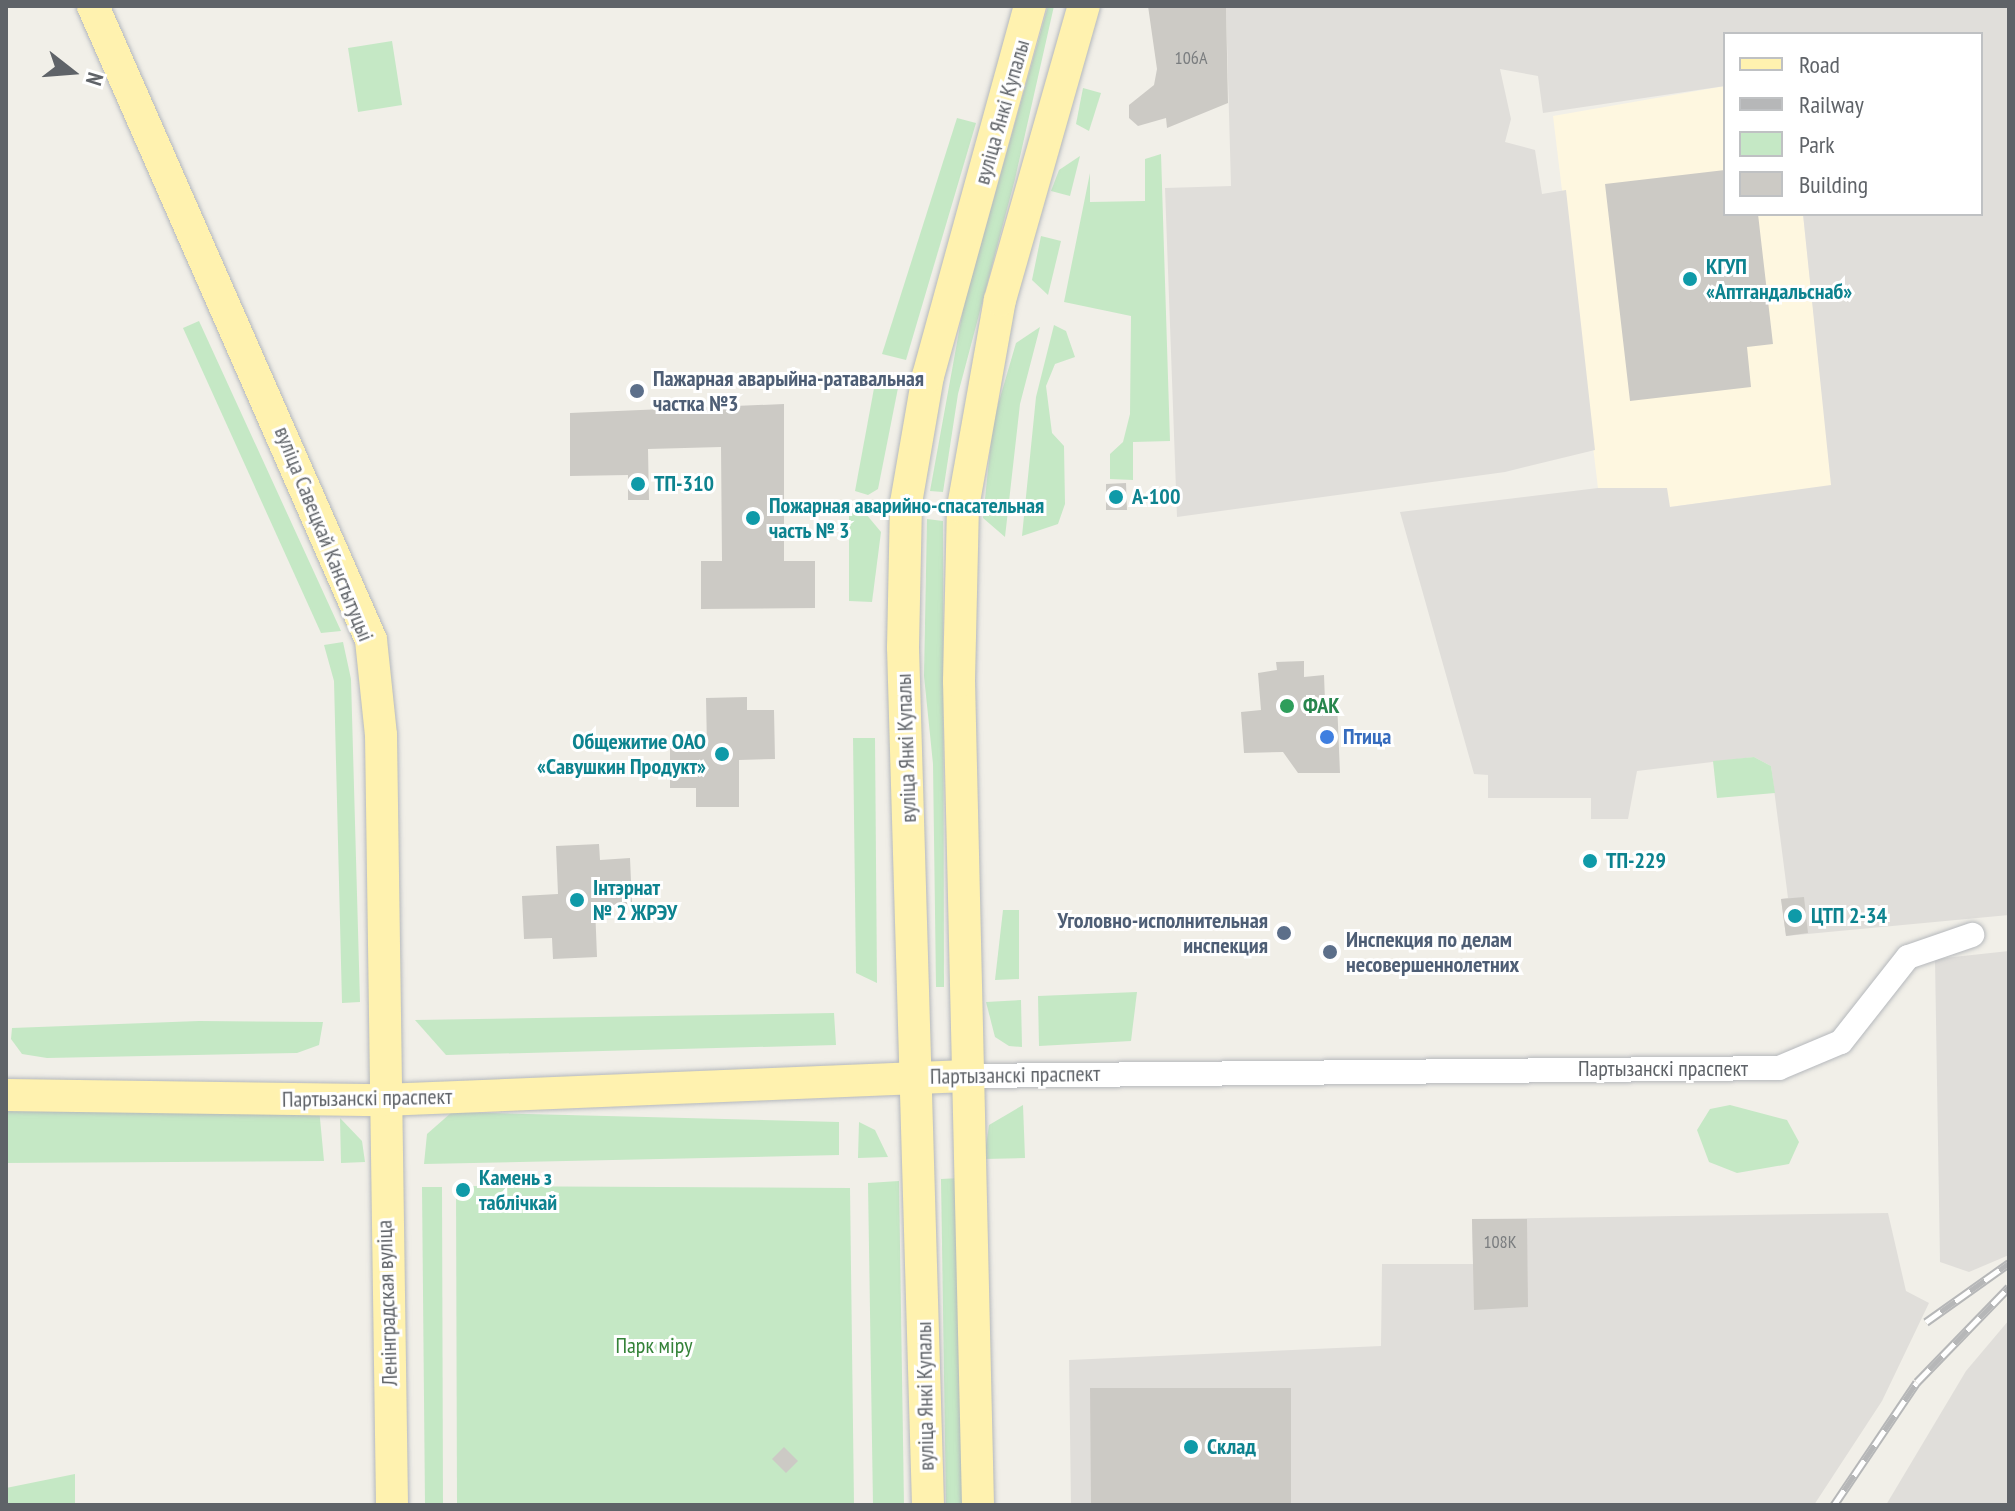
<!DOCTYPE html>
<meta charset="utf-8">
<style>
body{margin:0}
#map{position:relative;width:2015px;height:1511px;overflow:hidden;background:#f1efe8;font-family:"PT Sans Narrow",sans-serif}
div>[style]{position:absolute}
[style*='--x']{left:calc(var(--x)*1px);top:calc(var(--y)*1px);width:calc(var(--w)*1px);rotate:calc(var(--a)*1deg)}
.commercial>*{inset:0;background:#fef7e0}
.industrial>*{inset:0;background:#e0deda}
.green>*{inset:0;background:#c5e8c5}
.building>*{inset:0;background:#cccac5}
.roads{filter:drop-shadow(0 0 2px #b5b8bc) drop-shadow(0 0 2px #b5b8bc)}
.minor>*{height:24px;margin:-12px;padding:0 12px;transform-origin:12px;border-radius:12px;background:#fff}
.major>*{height:32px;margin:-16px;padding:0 16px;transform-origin:16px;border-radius:16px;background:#fff2af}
.rail>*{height:9px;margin-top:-4.5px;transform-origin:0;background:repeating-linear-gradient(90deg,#fff 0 18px,#b6b7b8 0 36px);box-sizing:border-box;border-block:2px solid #b6b7b8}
.dots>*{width:22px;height:22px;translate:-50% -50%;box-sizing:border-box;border:4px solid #fff;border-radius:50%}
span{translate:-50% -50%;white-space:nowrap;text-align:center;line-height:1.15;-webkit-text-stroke:6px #fff;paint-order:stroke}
.number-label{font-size:18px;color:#7a7d7f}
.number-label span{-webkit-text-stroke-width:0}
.street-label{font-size:22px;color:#5f6368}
.culture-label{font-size:22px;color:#0d838f;font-weight:700}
.left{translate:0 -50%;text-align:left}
.right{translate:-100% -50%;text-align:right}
.service-label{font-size:22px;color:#4e5e75;font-weight:700}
.leisure-label{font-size:22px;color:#27864d;font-weight:700}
.shop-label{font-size:22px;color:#366cbe;font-weight:700}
.park-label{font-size:22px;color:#348238}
.frame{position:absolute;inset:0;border:8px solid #5f6368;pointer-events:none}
.legend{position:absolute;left:1723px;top:32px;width:260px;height:184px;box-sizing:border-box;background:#fff;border:2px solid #bfc1c3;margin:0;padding:10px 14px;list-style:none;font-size:24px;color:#5f6368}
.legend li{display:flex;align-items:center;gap:16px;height:40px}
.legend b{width:40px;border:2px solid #bfc1c3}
.north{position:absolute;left:32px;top:32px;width:80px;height:80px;-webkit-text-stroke:6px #fff;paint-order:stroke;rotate:107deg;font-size:22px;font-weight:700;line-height:32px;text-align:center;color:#5f6368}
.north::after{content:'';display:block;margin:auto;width:28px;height:36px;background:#5f6368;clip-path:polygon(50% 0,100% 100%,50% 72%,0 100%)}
</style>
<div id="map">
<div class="commercial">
<i style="clip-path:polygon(1725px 86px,1725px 214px,1803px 214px,1832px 486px,1669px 507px,1666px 488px,1598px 488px,1553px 116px)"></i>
</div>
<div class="industrial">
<i style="clip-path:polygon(1226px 6px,2009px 6px,2009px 915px,1786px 936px,1781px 899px,1788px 898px,1771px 766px,1754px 757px,1637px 771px,1628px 819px,1591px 819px,1591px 798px,1488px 798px,1488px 775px,1474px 774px,1400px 512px,1598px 488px,1667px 488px,1670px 507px,1831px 485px,1803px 214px,1981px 214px,1981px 34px,1725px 34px,1725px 86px,1543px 113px,1538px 76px,1500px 69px,1511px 119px,1505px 142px,1535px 150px,1542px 194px,1566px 190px,1595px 450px,1505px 472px,1177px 517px,1165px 188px,1231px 186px)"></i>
<i style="clip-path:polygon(2009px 951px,2009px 1255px,1969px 1272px,1940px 1262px,1935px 959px)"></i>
<i style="clip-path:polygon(1888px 1213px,1906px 1291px,1929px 1303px,1882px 1401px,1814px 1505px,1071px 1505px,1069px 1360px,1381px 1346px,1382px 1264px,1473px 1264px,1472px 1219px)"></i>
<i style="clip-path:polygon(2009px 1320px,2009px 1505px,1886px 1505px,1966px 1371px)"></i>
</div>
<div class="green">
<i style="clip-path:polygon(1048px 6px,1054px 6px,1015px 179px,958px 394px,943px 492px,930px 491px,964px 304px)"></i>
<i style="clip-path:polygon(392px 41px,402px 105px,358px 112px,348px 48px)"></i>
<i style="clip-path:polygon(1083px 88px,1101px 93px,1089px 131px,1076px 124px)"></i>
<i style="clip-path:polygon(957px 118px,976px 123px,906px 360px,882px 354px)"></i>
<i style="clip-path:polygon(1161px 154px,1170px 441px,1133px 442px,1133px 480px,1110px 479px,1110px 454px,1123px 442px,1130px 414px,1131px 316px,1064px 302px,1090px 173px,1090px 202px,1145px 201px,1145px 159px)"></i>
<i style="clip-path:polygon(1080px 156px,1070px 196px,1051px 191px,1059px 170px)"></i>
<i style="clip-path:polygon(1041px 236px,1061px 241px,1048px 295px,1032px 280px)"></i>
<i style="clip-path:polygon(199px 321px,341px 631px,321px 633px,183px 328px)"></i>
<i style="clip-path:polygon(1054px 325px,1066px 331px,1075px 357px,1055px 364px,1046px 386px,1052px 433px,1064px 446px,1065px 504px,1058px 524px,1022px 536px,1036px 397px)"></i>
<i style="clip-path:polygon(1040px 327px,1020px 404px,1005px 537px,983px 518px,993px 422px,1016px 343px)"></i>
<i style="clip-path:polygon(875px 383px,898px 388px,878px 489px,868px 495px,855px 491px)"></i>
<i style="clip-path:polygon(849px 512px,866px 514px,881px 532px,872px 602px,849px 601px)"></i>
<i style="clip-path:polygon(927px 519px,943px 521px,944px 987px,936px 987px,933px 764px,924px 676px)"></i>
<i style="clip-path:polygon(343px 642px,351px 679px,360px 1002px,342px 1003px,334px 681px,324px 645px)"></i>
<i style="clip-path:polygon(853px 738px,875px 738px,877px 983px,856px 973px)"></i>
<i style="clip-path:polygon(1754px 757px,1771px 766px,1775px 793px,1717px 798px,1713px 761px)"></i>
<i style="clip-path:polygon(1003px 910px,1019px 910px,1019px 979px,995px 980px)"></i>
<i style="clip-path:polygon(1137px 992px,1131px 1041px,1039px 1046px,1038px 996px)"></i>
<i style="clip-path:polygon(1021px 1000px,1022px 1047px,1009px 1046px,995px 1037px,986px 1002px)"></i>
<i style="clip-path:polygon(834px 1013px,836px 1045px,446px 1055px,415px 1020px)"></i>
<i style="clip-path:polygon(199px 1021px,323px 1022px,319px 1045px,297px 1053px,47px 1058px,22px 1054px,11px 1039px,12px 1028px)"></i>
<i style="clip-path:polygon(1023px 1105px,1025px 1158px,984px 1159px,989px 1125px)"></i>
<i style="clip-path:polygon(1730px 1105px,1787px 1120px,1799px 1142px,1789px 1164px,1737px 1173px,1709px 1162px,1697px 1130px,1710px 1109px)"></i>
<i style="clip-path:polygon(319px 1108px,324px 1161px,6px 1163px,6px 1110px)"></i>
<i style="clip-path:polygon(452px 1112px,839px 1122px,839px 1155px,424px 1164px,427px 1134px)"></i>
<i style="clip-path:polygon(340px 1118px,362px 1141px,365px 1162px,341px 1163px)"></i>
<i style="clip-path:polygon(859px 1122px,875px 1130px,888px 1157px,858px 1158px)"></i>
<i style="clip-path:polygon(960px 1178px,964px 1505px,946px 1505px,941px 1179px)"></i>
<i style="clip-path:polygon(899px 1181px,904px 1505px,873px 1505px,868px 1183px)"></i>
<i style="clip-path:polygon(456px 1186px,850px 1188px,854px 1505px,457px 1505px)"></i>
<i style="clip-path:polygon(422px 1187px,442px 1187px,443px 1505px,425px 1505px)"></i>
<i style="clip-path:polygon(75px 1474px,75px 1505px,6px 1505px,6px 1488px)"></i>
</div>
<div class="building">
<i style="clip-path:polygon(1148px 6px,1226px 6px,1228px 103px,1167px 128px,1166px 118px,1138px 126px,1129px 118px,1129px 105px,1154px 85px,1157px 69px)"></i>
<i style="clip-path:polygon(1725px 170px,1725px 214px,1758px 214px,1773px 344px,1747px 347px,1751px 387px,1630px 401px,1605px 184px)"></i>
<i style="clip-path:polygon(784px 404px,784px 561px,815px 561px,815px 608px,701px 609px,701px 561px,722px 561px,721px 447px,648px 449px,649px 500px,628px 500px,628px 475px,570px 476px,570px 413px)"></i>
<i style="clip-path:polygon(1126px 483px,1127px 510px,1106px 510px,1106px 484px)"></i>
<i style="clip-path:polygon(1304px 661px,1304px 677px,1324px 675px,1325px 701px,1337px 701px,1340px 773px,1298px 773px,1283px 752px,1244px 753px,1241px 712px,1261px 710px,1258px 673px,1277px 670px,1276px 662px)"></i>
<i style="clip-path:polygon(747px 697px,747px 710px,774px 710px,775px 759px,739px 760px,739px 807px,696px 807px,696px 788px,670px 788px,670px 748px,707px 747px,706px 698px)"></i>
<i style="clip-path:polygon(599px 844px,600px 860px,630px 858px,632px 904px,595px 906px,597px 957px,553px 959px,552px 938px,524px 939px,522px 896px,558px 894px,556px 846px)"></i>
<i style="clip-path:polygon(1804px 897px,1808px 933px,1786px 936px,1781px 899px)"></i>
<i style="clip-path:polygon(1472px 1219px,1527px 1219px,1528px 1307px,1474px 1310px)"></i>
<i style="clip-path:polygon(1090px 1388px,1291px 1388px,1291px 1505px,1091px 1505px)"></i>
<i style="clip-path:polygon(784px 1447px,798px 1461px,786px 1473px,772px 1459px)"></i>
</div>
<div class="roads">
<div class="minor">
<i style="--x:967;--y:1076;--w:812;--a:-0.56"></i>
<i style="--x:1779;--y:1068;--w:67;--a:-22.8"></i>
<i style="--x:1841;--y:1042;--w:108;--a:-51.8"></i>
<i style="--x:1908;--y:957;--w:68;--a:-19"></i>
</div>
<div class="major">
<i style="--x:93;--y:6;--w:692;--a:66.32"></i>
<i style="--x:371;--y:640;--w:96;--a:84"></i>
<i style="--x:381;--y:735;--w:770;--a:89.18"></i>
<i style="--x:6;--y:1095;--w:377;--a:0.8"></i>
<i style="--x:383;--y:1100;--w:584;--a:-2.35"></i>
<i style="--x:928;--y:1505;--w:858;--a:-91.67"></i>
<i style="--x:903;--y:647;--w:144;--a:-88.8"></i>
<i style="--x:906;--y:503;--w:129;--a:-80.2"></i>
<i style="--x:928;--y:376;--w:384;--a:-74.6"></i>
<i style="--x:978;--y:1505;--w:824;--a:-91.32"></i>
<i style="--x:959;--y:681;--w:174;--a:-88.7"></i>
<i style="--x:963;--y:507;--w:210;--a:-79.9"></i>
<i style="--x:1000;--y:300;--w:306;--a:-74.1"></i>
</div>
</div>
<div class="rail">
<i style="--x:1926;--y:1322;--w:102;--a:-35.4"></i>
<i style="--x:1834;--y:1505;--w:148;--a:-56"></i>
<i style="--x:1917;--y:1382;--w:132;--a:-45.9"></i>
</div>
<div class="dots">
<i style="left:1690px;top:279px;background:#0f9aa8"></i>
<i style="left:637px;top:391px;background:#5c6f8a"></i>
<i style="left:638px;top:484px;background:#0f9aa8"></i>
<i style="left:1116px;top:497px;background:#0f9aa8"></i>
<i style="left:753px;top:518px;background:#0f9aa8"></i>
<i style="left:1287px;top:706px;background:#2e9e5b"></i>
<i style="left:1327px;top:737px;background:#3f7fe0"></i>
<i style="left:722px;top:754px;background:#0f9aa8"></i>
<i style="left:1590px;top:861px;background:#0f9aa8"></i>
<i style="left:577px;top:900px;background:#0f9aa8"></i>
<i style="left:1795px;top:916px;background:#0f9aa8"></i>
<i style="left:1284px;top:933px;background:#5c6f8a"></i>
<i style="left:1330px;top:952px;background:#5c6f8a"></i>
<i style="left:463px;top:1190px;background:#0f9aa8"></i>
<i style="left:1191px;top:1447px;background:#0f9aa8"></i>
</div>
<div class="number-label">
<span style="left:1191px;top:58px">106А</span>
<span style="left:1500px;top:1242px">108К</span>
</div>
<div class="street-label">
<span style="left:1002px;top:112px;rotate:-74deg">вуліца Янкі Купалы</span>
<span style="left:324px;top:534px;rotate:68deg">вуліца Савецкай Канстытуцыі</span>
<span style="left:906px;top:748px;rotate:-92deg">вуліца Янкі Купалы</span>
<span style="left:1663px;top:1069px">Партызанскі праспект</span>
<span style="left:1015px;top:1075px;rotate:-1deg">Партызанскі праспект</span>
<span style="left:367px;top:1098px;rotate:-1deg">Партызанскі праспект</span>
<span style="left:387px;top:1303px;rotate:-92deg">Ленінградская вуліца</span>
<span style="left:925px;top:1396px;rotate:-91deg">вуліца Янкі Купалы</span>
</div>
<div class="culture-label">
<span class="left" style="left:1706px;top:279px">КГУП<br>«Аптгандальснаб»</span>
<span class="left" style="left:654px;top:484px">ТП-310</span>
<span class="left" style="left:1132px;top:497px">А-100</span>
<span class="left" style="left:769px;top:518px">Пожарная аварийно-спасательная<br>часть № 3</span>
<span class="right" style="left:706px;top:754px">Общежитие ОАО<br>«Савушкин Продукт»</span>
<span class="left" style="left:1606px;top:861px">ТП-229</span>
<span class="left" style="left:593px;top:900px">Інтэрнат<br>№ 2 ЖРЭУ</span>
<span class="left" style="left:1811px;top:916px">ЦТП 2-34</span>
<span class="left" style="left:479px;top:1190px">Камень з<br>таблічкай</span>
<span class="left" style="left:1207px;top:1447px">Склад</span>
</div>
<div class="service-label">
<span class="left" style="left:653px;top:391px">Пажарная аварыйна-ратавальная<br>частка №3</span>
<span class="right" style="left:1268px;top:933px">Уголовно-исполнительная<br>инспекция</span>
<span class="left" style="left:1346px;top:952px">Инспекция по делам<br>несовершеннолетних</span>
</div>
<div class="leisure-label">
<span class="left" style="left:1303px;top:706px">ФАК</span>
</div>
<div class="shop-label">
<span class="left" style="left:1343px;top:737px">Птица</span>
</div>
<div class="park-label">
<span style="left:654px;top:1346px">Парк міру</span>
</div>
<div class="frame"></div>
<ul class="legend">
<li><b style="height:10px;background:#fff2af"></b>Road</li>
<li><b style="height:10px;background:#b6b7b8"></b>Railway</li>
<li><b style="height:22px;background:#c5e8c5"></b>Park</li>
<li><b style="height:22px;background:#cccac5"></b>Building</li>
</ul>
<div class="north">N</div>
</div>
